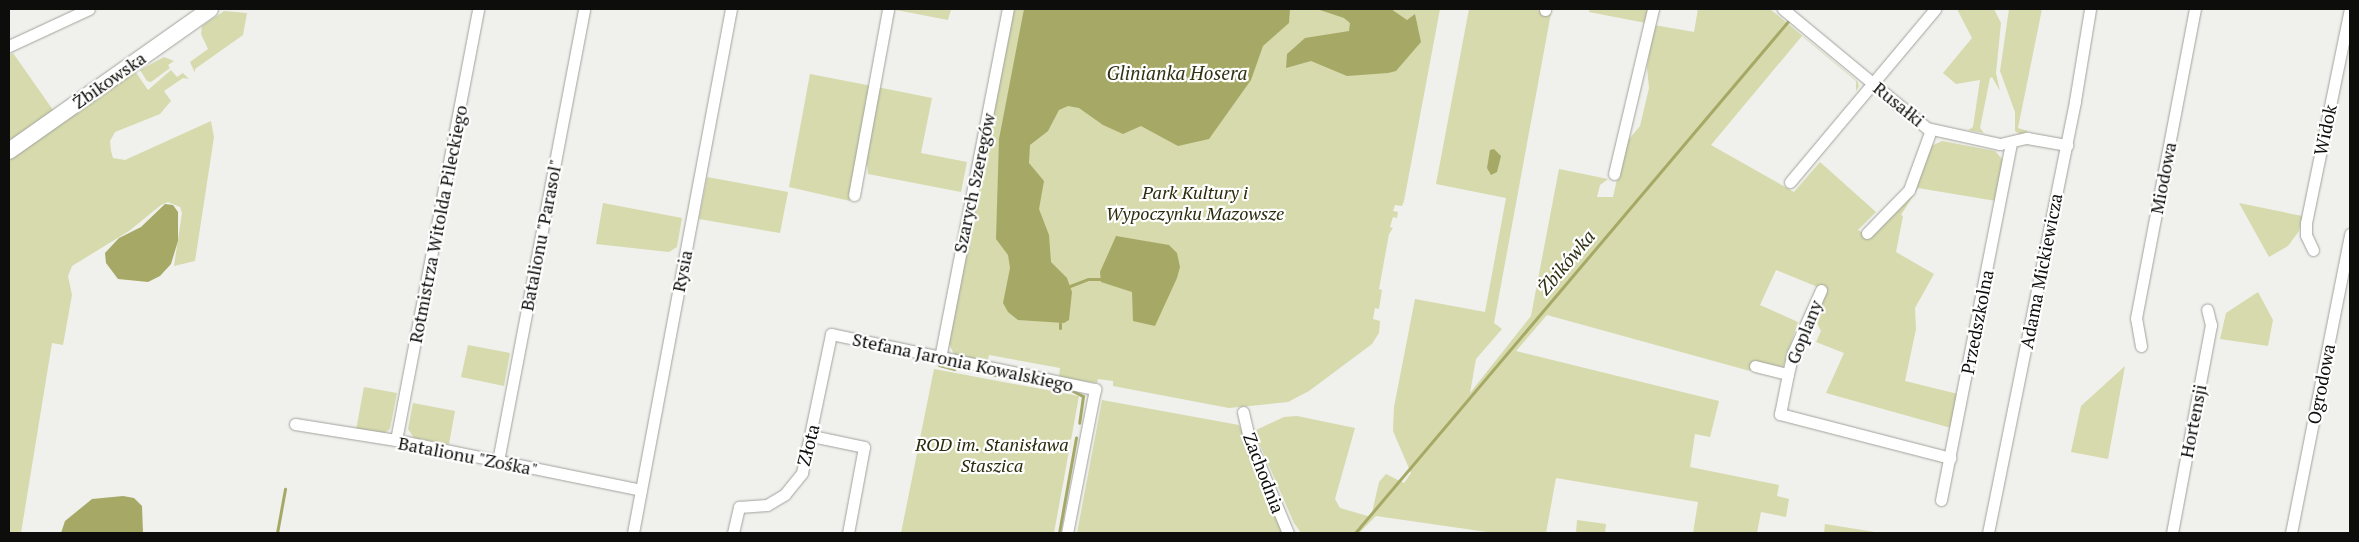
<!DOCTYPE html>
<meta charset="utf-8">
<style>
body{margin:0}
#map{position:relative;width:2359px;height:542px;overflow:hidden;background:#f0f1ec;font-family:"PT Serif",serif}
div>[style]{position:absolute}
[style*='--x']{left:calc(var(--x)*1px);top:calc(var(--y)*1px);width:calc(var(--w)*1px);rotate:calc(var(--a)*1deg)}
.green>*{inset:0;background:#d6daac}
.water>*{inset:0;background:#a6a965}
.stream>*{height:3px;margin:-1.5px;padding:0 1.5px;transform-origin:1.5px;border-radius:1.5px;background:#a6a965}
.roads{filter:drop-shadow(0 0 1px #a1a29d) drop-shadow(0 0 1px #a1a29d)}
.minor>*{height:11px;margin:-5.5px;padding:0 5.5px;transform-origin:5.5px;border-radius:5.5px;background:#fff}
.secondary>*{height:16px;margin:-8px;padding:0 8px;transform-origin:8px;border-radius:8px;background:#fff}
span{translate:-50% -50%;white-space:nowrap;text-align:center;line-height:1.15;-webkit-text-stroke:4.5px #fff;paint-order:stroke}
.street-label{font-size:18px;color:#0d0d0b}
.park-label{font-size:18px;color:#2a2c0c;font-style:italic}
.water-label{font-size:19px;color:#313214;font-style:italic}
.frame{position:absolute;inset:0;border:10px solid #0d0d0b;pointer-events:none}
</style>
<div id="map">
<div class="green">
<i style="clip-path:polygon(891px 9px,951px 9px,948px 20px)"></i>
<i style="clip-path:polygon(1012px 9px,1440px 9px,1404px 201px,1402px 206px,1395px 205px,1393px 211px,1398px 212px,1397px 218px,1393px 217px,1390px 227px,1393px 228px,1389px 234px,1379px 289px,1382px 290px,1379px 309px,1375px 308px,1373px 319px,1380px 321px,1379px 333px,1372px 344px,1309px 391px,1288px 402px,1229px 408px,1113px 386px,1113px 381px,1098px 379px,1097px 383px,1059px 377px,1060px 368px,989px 355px,987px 364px,954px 354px,949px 344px)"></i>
<i style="clip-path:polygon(1469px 9px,1532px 9px,1551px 13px,1494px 323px,1502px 329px,1476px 359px,1470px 393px,1531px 316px,1559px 169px,1608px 179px,1600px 185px,1597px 197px,1613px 197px,1625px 144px,1640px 126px,1649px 88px,1647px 67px,1654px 25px,1694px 32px,1698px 9px,1770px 9px,1857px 81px,1859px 86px,1856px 91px,1856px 81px,1802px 36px,1711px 145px,1794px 192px,1820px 162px,1876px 212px,1858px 230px,1869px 236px,1906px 202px,1929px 147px,1942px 141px,1995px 151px,2003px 160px,1996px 201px,1918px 188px,1901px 215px,1903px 216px,1896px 252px,1934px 274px,1915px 308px,1916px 329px,1905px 381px,1958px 394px,1951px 428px,1826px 393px,1844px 353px,1816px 342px,1821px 331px,1817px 323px,1825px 290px,1776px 270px,1760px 305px,1798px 322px,1783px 367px,1754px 362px,1750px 371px,1547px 315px,1516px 351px,1719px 401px,1710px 437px,1695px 434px,1690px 467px,1779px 485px,1777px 496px,1789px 499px,1786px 517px,1761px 512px,1757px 533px,1693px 533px,1698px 502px,1556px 478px,1546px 533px,1494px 533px,1376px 516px,1359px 533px,1301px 533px,1294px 523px,1254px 431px,1284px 417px,1297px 416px,1355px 428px,1335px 499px,1340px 508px,1371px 517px,1379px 482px,1386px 474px,1404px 483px,1411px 473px,1393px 431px,1394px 407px,1415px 299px,1485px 312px,1506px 198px,1436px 184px)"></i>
<i style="clip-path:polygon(1590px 9px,1649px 9px,1646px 23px,1589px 12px)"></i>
<i style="clip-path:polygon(1957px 9px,1994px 9px,2001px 23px,1996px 73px,2000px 91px,1992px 77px,1990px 78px,1980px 128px,1984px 133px,1968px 130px,1973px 127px,1980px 80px,1956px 84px,1943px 73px,1972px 38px)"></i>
<i style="clip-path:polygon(2009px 9px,2042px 9px,2018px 128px,2028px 131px,2021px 135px,2015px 131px,2015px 112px,2000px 71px)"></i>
<i style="clip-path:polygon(224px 11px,247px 13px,243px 35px,195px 69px,195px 73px,190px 62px,208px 49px,201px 34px,202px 26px)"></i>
<i style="clip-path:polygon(13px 53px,53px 110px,9px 142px,9px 55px)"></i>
<i style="clip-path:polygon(164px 57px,174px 61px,168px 65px,170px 68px,151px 82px,147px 81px,140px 70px)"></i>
<i style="clip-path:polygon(171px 70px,177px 77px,183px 73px,189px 79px,183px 78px,164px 91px,171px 101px,160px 114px,115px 132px,110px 141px,111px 151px,113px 158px,125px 160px,211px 121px,214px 137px,195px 261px,174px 266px,182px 213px,180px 207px,168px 202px,161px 205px,129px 231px,72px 266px,68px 276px,72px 295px,63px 345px,52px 343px,21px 533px,9px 533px,9px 160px,135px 71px,148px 90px)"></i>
<i style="clip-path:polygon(810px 74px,872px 86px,850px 201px,789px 187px)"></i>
<i style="clip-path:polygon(877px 87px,932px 98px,921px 153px,967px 162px,961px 192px,868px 174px,866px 156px)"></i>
<i style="clip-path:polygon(707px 177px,788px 192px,780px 233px,699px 219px)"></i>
<i style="clip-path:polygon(603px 203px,682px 218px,677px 247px,669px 252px,596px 244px)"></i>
<i style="clip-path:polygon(2239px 203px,2302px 216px,2299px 231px,2288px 246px,2269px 257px)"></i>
<i style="clip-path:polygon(2258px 292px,2273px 320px,2268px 346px,2220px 339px,2226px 313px)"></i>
<i style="clip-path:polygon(468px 345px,510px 353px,504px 386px,461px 377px)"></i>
<i style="clip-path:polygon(2125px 366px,2108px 459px,2071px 452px,2081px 406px)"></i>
<i style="clip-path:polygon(934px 369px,1079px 396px,1054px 533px,901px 533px)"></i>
<i style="clip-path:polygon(364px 387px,397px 393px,390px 429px,382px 435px,356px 430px)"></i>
<i style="clip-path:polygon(1102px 400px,1239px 425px,1283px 533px,1077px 533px)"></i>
<i style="clip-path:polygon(413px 403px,455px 411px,449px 444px,414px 438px,408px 429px)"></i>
<i style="clip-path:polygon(1577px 520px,1606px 524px,1605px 533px,1576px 533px)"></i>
<i style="clip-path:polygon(1825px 524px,1881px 533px,1824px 533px)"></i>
</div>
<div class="water">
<i style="clip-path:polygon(1024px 9px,1290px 9px,1289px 23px,1263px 46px,1251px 80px,1209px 139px,1178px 146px,1141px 126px,1123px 134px,1103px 125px,1079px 108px,1068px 106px,1059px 110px,1048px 131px,1030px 145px,1029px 163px,1044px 181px,1039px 209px,1049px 235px,1051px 262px,1067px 278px,1072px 292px,1069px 320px,1064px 323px,1018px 320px,1008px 312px,1003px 303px,1010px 268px,1008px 255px,996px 239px,999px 139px)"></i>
<i style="clip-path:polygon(1317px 9px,1391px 9px,1407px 20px,1415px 14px,1421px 42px,1396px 71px,1388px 73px,1347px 76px,1311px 61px,1286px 68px,1287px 54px,1305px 38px,1349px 31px,1350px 23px,1344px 18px)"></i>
<i style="clip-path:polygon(1494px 149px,1501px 156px,1497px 172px,1491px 175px,1487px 168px,1490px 150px)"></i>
<i style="clip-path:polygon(165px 204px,173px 205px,178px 212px,178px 241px,171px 264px,160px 276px,148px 282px,118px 279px,106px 263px,105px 253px,119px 238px,141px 227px)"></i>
<i style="clip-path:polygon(1116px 236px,1169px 245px,1177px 253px,1180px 267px,1177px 278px,1155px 326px,1133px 321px,1132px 292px,1101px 282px,1100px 272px)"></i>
<i style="clip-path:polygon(123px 496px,134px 498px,142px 506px,143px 533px,61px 533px,65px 521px,92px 499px)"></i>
</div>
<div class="stream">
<i style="--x:1070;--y:286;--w:19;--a:-21"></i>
<i style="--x:1088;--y:279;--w:12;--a:0"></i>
<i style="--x:1060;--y:328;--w:5;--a:-90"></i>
<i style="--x:939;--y:365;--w:16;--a:15"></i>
<i style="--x:990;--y:374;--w:61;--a:10.4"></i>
<i style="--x:1071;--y:390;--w:13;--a:27"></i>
<i style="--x:1083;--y:396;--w:27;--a:98"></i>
<i style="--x:277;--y:533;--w:45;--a:-79.7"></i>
<i style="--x:1059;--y:533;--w:97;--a:-79.9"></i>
<i style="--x:1355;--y:533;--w:673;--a:-49.76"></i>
</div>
<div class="roads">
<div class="minor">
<i style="--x:1783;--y:9;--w:187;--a:39.6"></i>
<i style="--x:1927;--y:128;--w:75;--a:12.4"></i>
<i style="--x:2000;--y:144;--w:28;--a:-13"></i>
<i style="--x:2027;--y:138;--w:41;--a:9.9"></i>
<i style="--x:1545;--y:10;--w:1;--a:-90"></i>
<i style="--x:9;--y:46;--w:88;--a:-24.8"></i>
<i style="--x:1614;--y:174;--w:170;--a:-76.7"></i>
<i style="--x:1790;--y:182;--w:226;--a:-50"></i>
<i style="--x:854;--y:195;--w:189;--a:-79.6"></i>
<i style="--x:1867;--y:233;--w:60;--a:-45.7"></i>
<i style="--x:1909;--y:190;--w:64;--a:-69.9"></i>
<i style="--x:2313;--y:250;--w:17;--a:-115"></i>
<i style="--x:2306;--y:235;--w:12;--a:-90"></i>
<i style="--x:2306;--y:223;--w:218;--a:-78.4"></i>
<i style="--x:2141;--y:346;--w:28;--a:-100"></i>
<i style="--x:2136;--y:318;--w:315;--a:-79.2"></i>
<i style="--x:940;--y:358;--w:356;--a:-79"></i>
<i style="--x:1755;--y:366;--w:34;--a:14"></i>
<i style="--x:1788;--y:374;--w:22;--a:-77"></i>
<i style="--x:1793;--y:353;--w:69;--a:-66"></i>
<i style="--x:1788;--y:374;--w:41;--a:101.3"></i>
<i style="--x:1780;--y:414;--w:176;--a:14.5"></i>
<i style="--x:1243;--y:412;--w:28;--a:77"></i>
<i style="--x:1249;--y:439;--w:102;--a:67.5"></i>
<i style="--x:295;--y:424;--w:102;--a:9"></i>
<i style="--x:396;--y:440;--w:250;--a:11.5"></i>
<i style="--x:812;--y:436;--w:53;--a:11.9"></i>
<i style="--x:864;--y:447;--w:87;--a:100.5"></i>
<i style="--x:396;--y:440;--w:439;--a:-79.2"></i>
<i style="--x:498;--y:461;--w:460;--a:-79.2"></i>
<i style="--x:1941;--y:500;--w:364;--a:-78.9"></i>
<i style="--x:633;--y:533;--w:533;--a:-79.41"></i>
<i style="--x:733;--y:533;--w:27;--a:-77"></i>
<i style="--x:739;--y:507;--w:28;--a:-4"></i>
<i style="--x:767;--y:505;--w:21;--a:-31"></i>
<i style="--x:785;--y:494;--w:27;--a:-51"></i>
<i style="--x:802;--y:473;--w:142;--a:-78.2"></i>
<i style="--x:831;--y:334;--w:270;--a:11.8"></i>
<i style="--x:1095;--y:389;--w:147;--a:101"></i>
<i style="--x:1988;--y:533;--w:441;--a:-78.6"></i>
<i style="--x:2075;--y:101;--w:93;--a:-80.7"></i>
<i style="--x:2172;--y:533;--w:212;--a:-79.4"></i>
<i style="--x:2211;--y:325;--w:16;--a:-104"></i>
<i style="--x:2291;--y:533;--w:305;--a:-78.8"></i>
</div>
<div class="secondary">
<i style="--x:9;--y:151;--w:246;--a:-35.2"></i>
</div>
</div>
<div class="street-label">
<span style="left:109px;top:80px;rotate:-35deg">Żbikowska</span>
<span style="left:1899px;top:104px;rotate:39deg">Rusałki</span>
<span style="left:2325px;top:130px;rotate:-78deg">Widok</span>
<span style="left:2163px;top:178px;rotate:-79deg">Miodowa</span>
<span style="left:974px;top:183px;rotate:-78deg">Szarych Szeregów</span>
<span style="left:438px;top:224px;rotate:-79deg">Rotmistrza Witolda Pileckiego</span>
<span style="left:541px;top:235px;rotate:-79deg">Batalionu "Parasol"</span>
<span style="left:682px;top:271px;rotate:-79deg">Rysia</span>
<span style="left:2041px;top:271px;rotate:-79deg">Adama Mickiewicza</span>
<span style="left:1977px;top:322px;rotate:-79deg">Przedszkolna</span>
<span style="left:1804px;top:332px;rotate:-68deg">Goplany</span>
<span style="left:963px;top:362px;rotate:12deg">Stefana Jaronia Kowalskiego</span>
<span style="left:2321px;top:384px;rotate:-79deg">Ogrodowa</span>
<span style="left:2193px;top:421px;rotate:-79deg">Hortensji</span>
<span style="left:808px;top:445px;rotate:-76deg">Złota</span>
<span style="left:468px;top:456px;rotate:11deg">Batalionu "Zośka"</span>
<span style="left:1264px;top:473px;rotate:69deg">Zachodnia</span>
</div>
<div class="park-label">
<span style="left:1195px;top:203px">Park Kultury i<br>Wypoczynku Mazowsze</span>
<span style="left:992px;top:455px">ROD im. Stanisława<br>Staszica</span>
</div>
<div class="water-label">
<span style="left:1177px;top:73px">Glinianka Hosera</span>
<span style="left:1566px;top:262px;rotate:-50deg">Żbikówka</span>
</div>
<div class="frame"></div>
</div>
